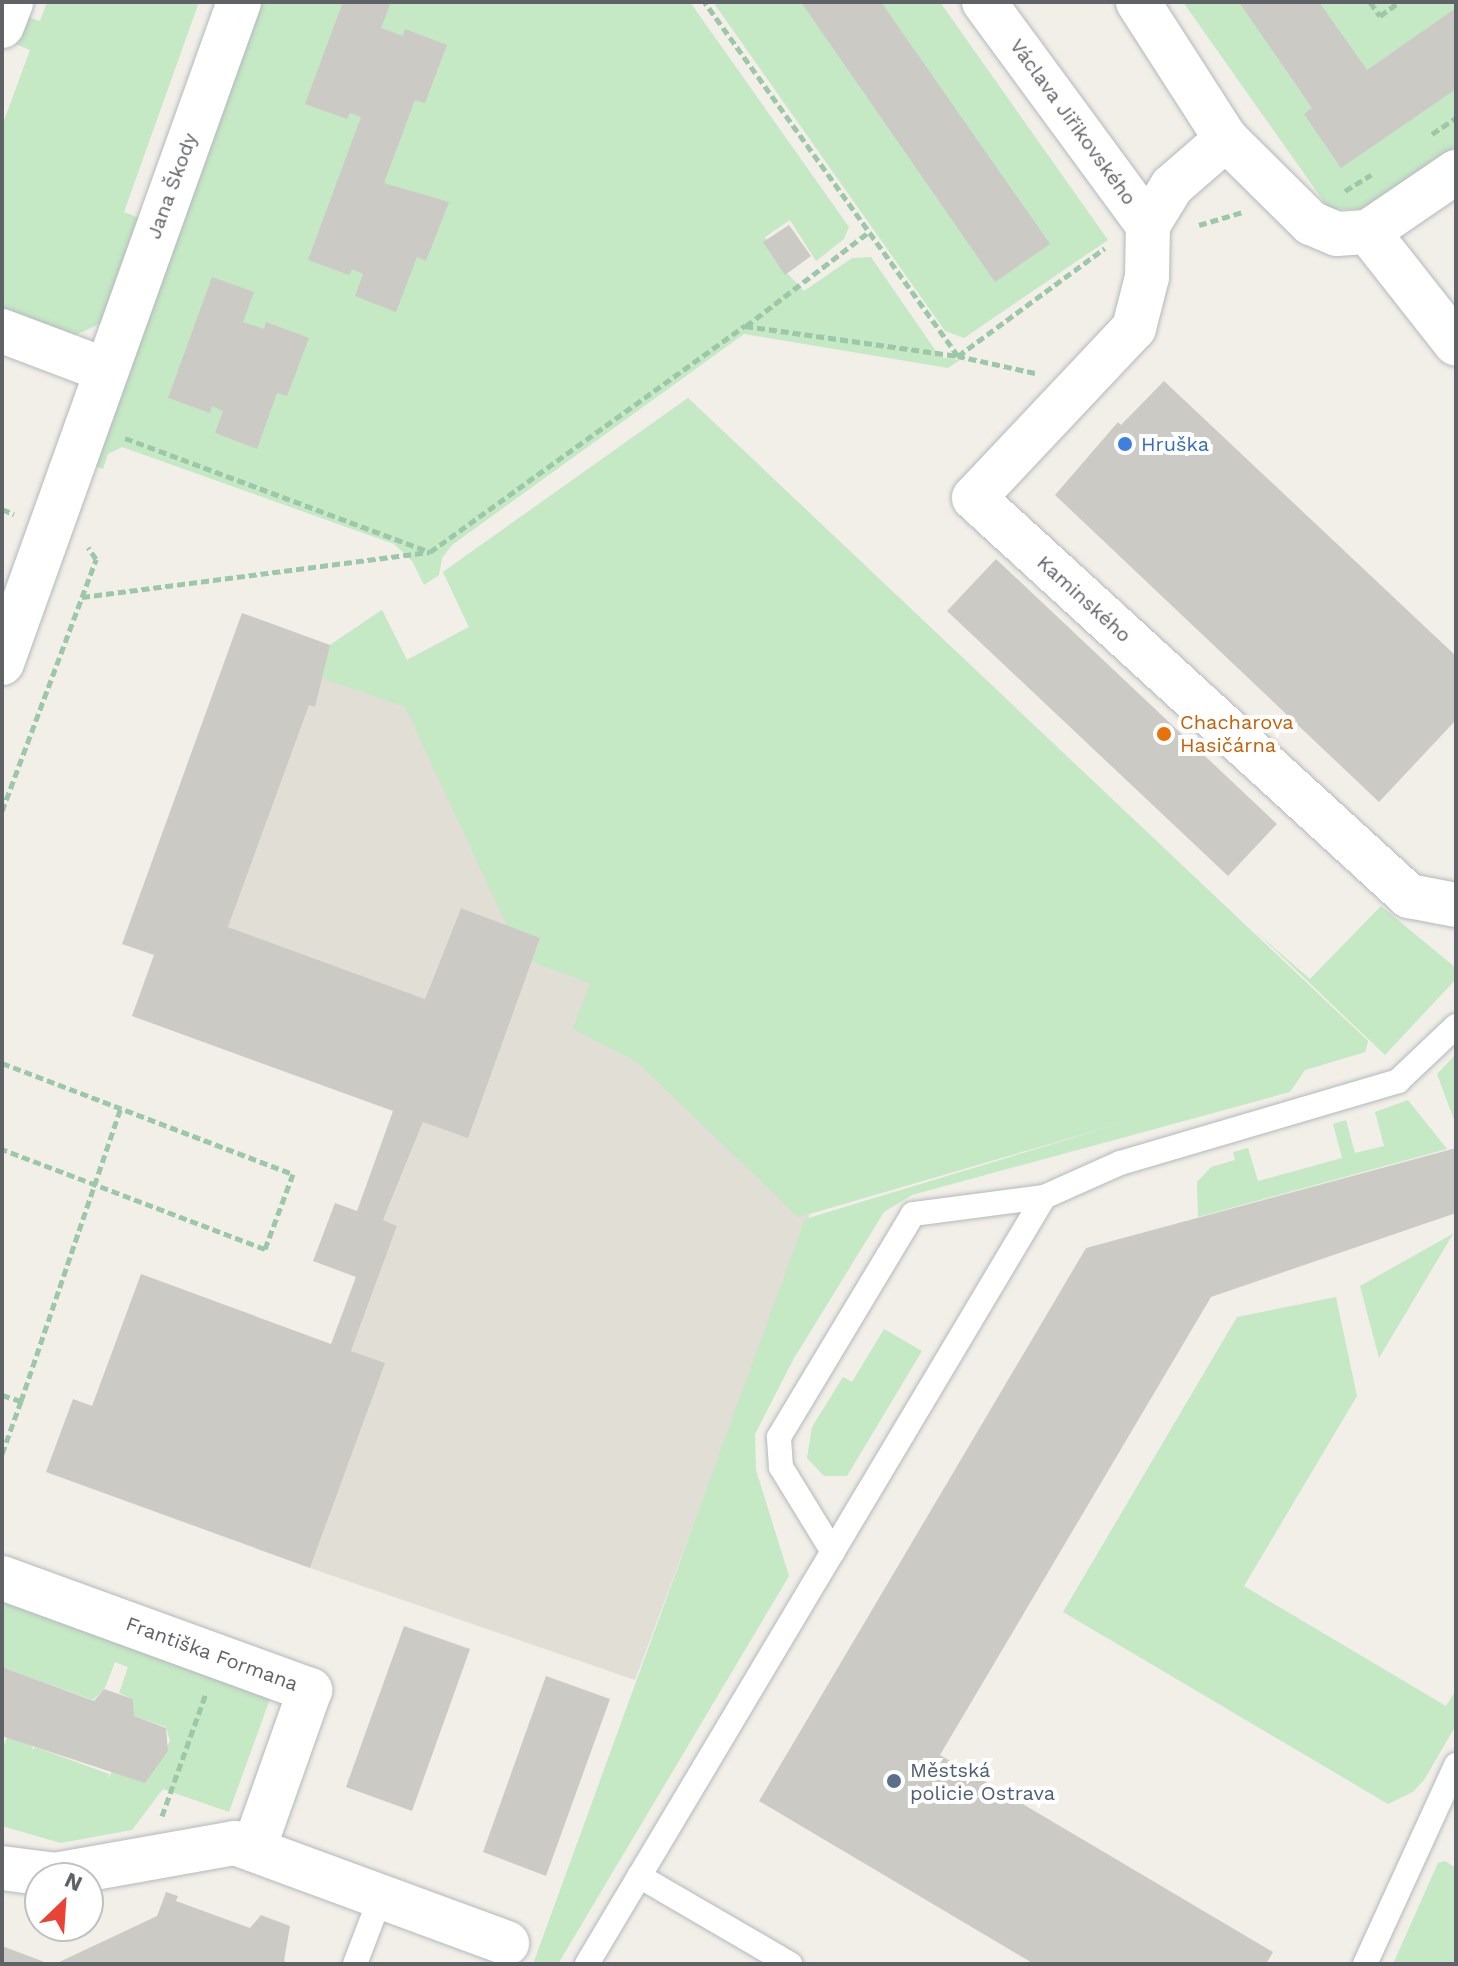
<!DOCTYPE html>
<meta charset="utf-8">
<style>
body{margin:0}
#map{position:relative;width:1458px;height:1966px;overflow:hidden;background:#f1efe8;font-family:"Work Sans",sans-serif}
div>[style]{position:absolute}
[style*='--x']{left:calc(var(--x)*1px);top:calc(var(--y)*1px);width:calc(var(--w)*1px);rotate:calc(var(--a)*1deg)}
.education>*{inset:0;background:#e1ded6}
.green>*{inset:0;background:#c5e8c5}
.building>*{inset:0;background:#cccac5}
.path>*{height:5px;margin-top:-2.5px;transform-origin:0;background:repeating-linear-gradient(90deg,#9cc7a9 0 8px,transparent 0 12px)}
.roads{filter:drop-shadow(0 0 2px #b5b8bc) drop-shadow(0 0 2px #b5b8bc)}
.lane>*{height:24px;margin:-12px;padding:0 12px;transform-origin:12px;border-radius:12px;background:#fff}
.street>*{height:44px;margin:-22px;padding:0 22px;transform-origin:22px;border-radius:22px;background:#fff}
.dots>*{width:22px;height:22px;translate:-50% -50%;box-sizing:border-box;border:4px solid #fff;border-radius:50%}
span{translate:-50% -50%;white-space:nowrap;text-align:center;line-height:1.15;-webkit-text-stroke:8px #fff;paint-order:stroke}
.street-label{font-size:20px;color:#5f6368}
.shop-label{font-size:20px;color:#366cbe}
.left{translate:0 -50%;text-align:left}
.food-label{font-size:20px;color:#c56008}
.service-label{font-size:20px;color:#4e5e75}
.frame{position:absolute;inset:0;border:4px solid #5f6368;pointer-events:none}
.north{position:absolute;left:24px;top:1862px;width:80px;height:80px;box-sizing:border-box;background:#fff;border:2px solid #bfc1c3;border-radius:50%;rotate:25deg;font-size:22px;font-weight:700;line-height:32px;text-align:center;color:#5f6368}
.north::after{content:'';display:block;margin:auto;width:28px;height:36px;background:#ea4335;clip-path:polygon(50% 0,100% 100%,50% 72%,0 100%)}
</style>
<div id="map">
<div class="education">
<i style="clip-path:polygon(688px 398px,1368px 1041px,1365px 1052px,810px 1214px,635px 1680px,310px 1568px,384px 1364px,351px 1351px,397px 1226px,383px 1220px,423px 1122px,540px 938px,461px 908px,425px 999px,228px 927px,330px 645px,382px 610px,407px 660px,469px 627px,443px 572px)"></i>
</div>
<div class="green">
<i style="clip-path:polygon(47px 2px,199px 2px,124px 212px,147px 221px,101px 323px,74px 336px,2px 317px,2px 126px,30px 50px,6px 40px,15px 13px,40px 21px)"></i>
<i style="clip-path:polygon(258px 2px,690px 2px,849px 227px,844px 239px,816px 261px,790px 220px,765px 237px,787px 273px,804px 291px,852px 258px,871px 257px,940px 357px,960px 360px,948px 368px,744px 334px,452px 545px,442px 558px,439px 575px,424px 585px,412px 561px,394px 544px,122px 447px,108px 454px,103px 469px,91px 464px)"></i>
<i style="clip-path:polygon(713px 2px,940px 2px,1108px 240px,964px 338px,945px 331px)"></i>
<i style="clip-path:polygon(1183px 2px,1456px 2px,1456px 146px,1374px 203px,1360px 209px,1329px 209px)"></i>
<i style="clip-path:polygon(688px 398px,1368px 1041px,1365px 1052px,1305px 1070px,1290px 1092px,912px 1195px,884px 1212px,793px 1360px,755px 1434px,756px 1470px,789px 1576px,558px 1964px,533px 1964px,805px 1219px,1135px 1119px,798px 1217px,637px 1062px,573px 1029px,590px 983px,532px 962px,540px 938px,507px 926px,405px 707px,319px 677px,330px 645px,382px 610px,407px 660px,469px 627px,443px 572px)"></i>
<i style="clip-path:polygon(1381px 906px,1456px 968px,1456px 979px,1385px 1055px,1256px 932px,1310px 979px)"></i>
<i style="clip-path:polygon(1456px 1054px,1456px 1125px,1437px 1074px)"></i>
<i style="clip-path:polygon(1408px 1100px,1447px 1149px,1198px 1217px,1197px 1182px,1211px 1167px,1235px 1160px,1233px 1152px,1248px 1148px,1258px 1181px,1342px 1158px,1333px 1124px,1346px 1120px,1355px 1153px,1384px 1146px,1375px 1112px)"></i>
<i style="clip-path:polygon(1456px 1232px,1453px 1234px,1379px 1358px,1360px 1286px)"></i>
<i style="clip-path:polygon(1336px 1297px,1357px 1396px,1244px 1586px,1446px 1706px,1456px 1690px,1456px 1725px,1424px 1780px,1413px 1792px,1388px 1804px,1063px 1612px,1237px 1317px)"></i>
<i style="clip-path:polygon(884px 1329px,922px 1351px,847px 1476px,824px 1476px,807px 1458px,812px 1427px,843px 1377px,852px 1382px)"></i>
<i style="clip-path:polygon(2px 1598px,271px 1696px,229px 1812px,163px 1789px,132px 1830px,61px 1843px,2px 1826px,2px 1750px,7px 1737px,33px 1746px,32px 1751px,35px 1747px,109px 1774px,108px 1779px,113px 1770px,165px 1749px,170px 1741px,166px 1727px,134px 1716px,133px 1699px,119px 1693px,128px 1667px,115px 1662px,105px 1688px,93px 1700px,2px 1667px)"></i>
<i style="clip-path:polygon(1445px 1861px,1456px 1868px,1456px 1964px,1393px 1964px,1438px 1863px)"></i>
</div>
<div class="building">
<i style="clip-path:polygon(343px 2px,391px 2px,381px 28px,403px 36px,405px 29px,447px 45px,425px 103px,415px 100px,384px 183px,449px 202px,426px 261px,417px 257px,396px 312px,355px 296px,363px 274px,352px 269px,349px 275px,308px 260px,361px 117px,350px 113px,347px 119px,305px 104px)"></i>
<i style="clip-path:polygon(801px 2px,881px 2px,1050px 244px,995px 282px)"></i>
<i style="clip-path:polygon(1239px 2px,1319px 2px,1367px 70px,1456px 8px,1456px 89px,1341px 168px,1304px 114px,1312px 108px)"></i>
<i style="clip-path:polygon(789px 225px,811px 256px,785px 275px,763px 242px)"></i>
<i style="clip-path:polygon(212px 277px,254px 292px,243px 322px,264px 329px,266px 322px,309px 338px,287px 396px,277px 393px,257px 449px,215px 433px,223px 411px,212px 406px,210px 413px,168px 398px)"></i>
<i style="clip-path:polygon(1164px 381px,1456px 656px,1456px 720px,1379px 802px,1055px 495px,1118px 422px,1121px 425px)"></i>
<i style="clip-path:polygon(996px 559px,1277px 824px,1228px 876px,947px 611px)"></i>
<i style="clip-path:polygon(242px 613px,330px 645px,315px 707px,309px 705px,228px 927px,425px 999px,461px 908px,540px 938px,468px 1138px,423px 1122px,383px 1220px,397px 1226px,351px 1351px,385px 1363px,310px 1568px,46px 1472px,73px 1399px,92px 1406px,141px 1274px,331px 1344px,356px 1277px,313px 1261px,335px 1203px,357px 1211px,393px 1111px,132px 1016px,154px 955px,122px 944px)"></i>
<i style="clip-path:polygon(1456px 1148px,1456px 1213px,1211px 1297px,940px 1755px,1273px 1952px,1266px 1964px,1034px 1964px,759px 1801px,1086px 1248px)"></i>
<i style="clip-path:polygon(404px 1626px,470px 1649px,412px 1811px,346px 1787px)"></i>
<i style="clip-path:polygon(2px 1667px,94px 1701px,104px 1689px,133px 1699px,134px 1716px,166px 1728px,168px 1751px,145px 1783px,2px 1736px)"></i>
<i style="clip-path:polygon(546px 1676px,610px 1699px,546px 1876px,483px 1852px)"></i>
<i style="clip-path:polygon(166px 1892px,178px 1896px,176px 1901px,250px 1928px,261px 1915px,290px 1926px,284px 1961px,290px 1964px,55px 1964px,157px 1916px)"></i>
<i style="clip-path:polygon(2px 1946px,50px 1964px,2px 1964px)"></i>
</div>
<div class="path">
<i style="--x:1370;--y:2;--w:17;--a:54"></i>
<i style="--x:1380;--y:16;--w:24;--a:-36"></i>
<i style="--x:1432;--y:134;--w:29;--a:-34"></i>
<i style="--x:1345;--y:191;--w:31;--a:-32"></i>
<i style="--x:1199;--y:225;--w:46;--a:-16.5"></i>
<i style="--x:746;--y:326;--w:155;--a:-37.4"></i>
<i style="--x:1035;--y:373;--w:79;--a:-167.6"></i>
<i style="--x:958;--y:356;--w:182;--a:-36.3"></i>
<i style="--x:125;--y:438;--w:326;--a:20.5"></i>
<i style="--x:430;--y:552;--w:388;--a:-35.7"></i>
<i style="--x:745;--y:326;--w:215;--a:8"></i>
<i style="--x:958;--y:356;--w:435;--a:-125.6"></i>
<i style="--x:2;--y:509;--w:13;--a:23"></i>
<i style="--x:82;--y:597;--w:350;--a:-7.4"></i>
<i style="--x:2;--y:811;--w:269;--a:-69.5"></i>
<i style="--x:96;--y:559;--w:14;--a:-124"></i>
<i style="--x:2;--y:1063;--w:311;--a:20.9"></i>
<i style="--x:293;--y:1174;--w:80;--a:110.5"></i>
<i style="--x:265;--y:1249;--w:281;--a:-159.2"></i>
<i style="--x:2;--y:1395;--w:20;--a:18"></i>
<i style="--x:21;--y:1401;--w:56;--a:109.7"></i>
<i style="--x:21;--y:1401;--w:310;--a:-71.2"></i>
<i style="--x:162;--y:1816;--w:131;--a:-70.3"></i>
</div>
<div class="roads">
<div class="lane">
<i style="--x:833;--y:1552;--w:100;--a:-121.5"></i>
<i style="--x:781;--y:1467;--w:30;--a:-94"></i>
<i style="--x:779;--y:1437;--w:260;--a:-59"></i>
<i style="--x:913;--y:1214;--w:132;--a:-7.4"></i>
<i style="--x:639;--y:1876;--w:175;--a:30.2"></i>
<i style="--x:355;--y:1964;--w:73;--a:-69.1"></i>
<i style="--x:587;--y:1964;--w:893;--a:-59.21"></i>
<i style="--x:1044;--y:1197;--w:83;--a:-24.1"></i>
<i style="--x:1120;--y:1163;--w:290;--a:-16.4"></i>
<i style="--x:1398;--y:1081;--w:80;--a:-43.5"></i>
<i style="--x:1365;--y:1964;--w:219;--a:-65.4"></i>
</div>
<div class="street">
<i style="--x:984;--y:2;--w:277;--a:53.7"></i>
<i style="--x:1138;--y:2;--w:163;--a:57.3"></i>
<i style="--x:1226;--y:139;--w:120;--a:44.7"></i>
<i style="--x:1311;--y:223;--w:28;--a:23"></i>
<i style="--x:1337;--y:234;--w:31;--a:-4"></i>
<i style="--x:1368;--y:232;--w:107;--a:-34.3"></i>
<i style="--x:2;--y:26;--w:26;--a:-69"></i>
<i style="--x:1148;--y:225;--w:52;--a:91.1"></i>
<i style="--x:1147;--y:277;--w:53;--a:104.3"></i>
<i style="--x:1134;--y:328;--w:233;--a:133.3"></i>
<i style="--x:974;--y:498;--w:590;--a:42.46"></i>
<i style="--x:1409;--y:896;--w:48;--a:10.8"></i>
<i style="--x:1148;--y:225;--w:46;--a:-58.4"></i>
<i style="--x:1172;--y:186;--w:72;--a:-41"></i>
<i style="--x:1368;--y:232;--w:142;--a:51.8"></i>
<i style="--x:2;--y:331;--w:110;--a:20.7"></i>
<i style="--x:2;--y:663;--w:702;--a:-70.27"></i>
<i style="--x:2;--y:1578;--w:328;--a:20"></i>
<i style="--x:310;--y:1690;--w:168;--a:109.5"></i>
<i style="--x:2;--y:1868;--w:53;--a:7.5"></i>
<i style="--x:55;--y:1875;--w:183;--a:-10.1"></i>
<i style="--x:235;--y:1843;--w:290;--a:20.2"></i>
</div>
</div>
<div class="dots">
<i style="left:1125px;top:444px;background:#3f7fe0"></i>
<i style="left:1164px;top:734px;background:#e8710a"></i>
<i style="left:894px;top:1781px;background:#5c6f8a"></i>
</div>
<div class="street-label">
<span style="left:1073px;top:122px;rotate:54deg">Václava Jiřikovského</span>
<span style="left:172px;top:186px;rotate:-70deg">Jana Škody</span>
<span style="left:1084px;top:599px;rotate:42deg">Kaminského</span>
<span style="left:212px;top:1654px;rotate:20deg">Františka Formana</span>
</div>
<div class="shop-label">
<span class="left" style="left:1141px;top:444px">Hruška</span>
</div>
<div class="food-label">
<span class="left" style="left:1180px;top:734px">Chacharova<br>Hasičárna</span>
</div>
<div class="service-label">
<span class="left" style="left:910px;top:1782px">Městská<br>policie Ostrava</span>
</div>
<div class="frame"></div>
<div class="north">N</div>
</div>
